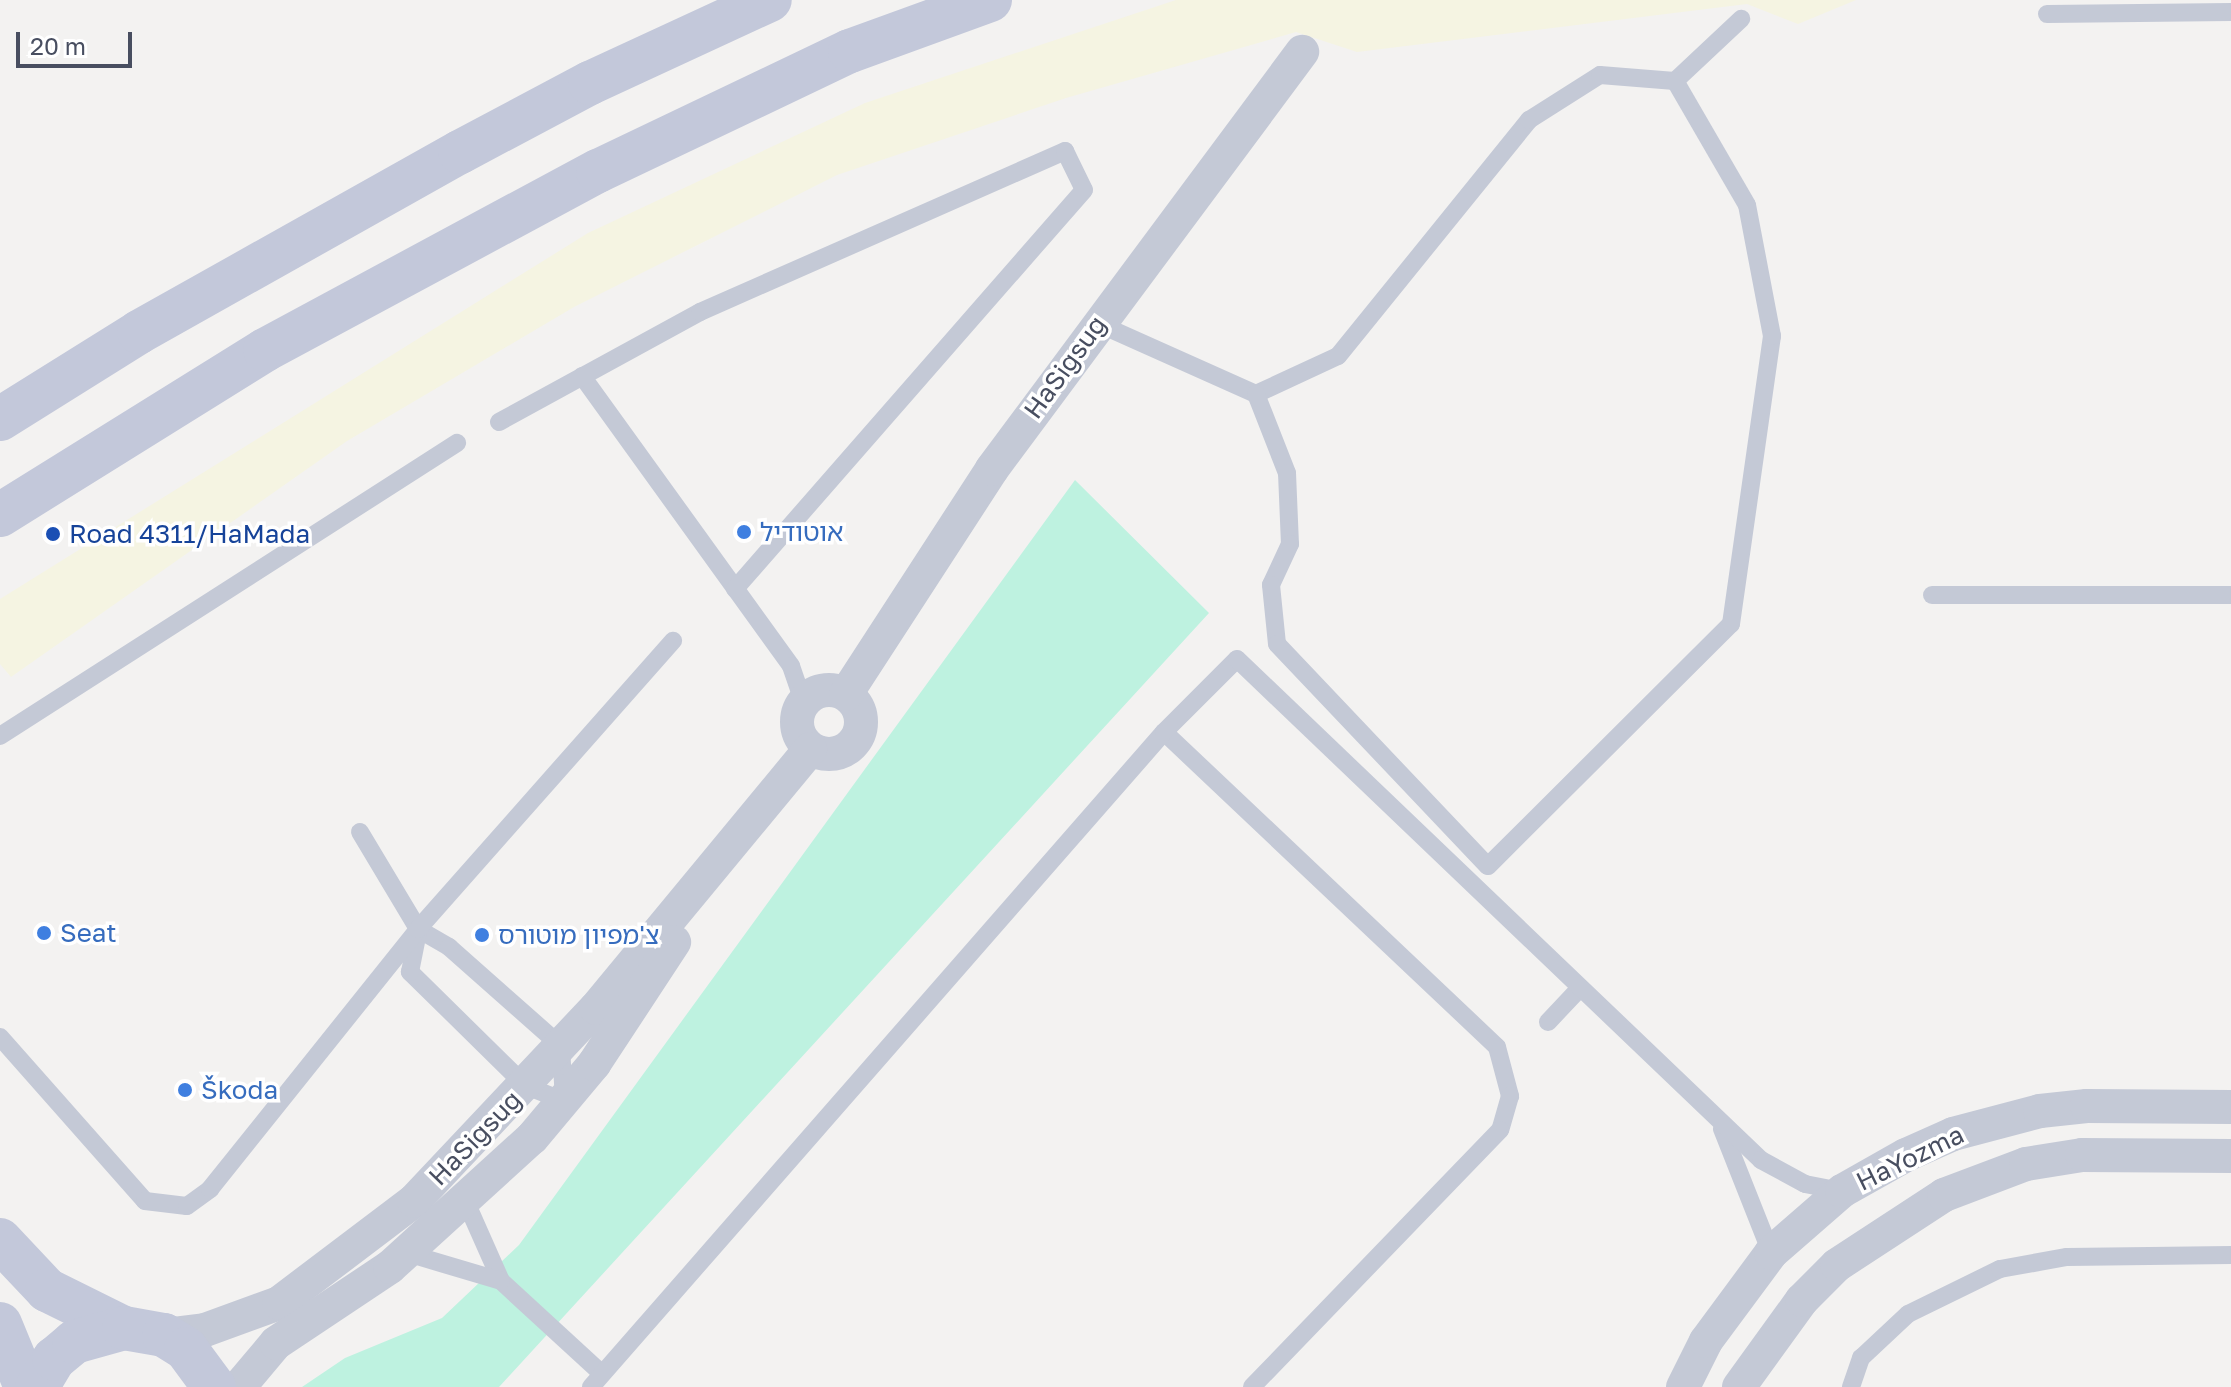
<!DOCTYPE html>
<meta charset="utf-8">
<style>
body{margin:0}
#map{position:relative;width:2231px;height:1387px;overflow:hidden;background:#f3f2f1;font-family:"Golos Text","Noto Sans Hebrew",sans-serif}
div>[style]{position:absolute}
[style*='--x']{left:calc(var(--x)*1px);top:calc(var(--y)*1px);width:calc(var(--w)*1px);rotate:calc(var(--a)*1deg)}
.green>*{inset:0;background:#bef2e0}
.sand>*{inset:0;background:#f5f4e2}
.lane>*{height:18px;margin:-9px;padding:0 9px;transform-origin:9px;border-radius:9px;background:#c4c9d6}
.street>*{height:34px;margin:-17px;padding:0 17px;transform-origin:17px;border-radius:17px;background:#c4c9d6}
.street>.ring{margin:-17px;padding:0;box-sizing:content-box;background:none;border:34px solid #c4c9d6;border-radius:50%}
.secondary>*{height:44px;margin:-22px;padding:0 22px;transform-origin:22px;border-radius:22px;background:#c3c8da}
.dots>*{width:22px;height:22px;translate:-50% -50%;box-sizing:border-box;border:4px solid #fff;border-radius:50%}
span{translate:-50% -50%;white-space:nowrap;text-align:center;line-height:1.15;-webkit-text-stroke:7px #fff;paint-order:stroke}
.street-label{font-size:26px;color:#484e60}
.shop-label{font-size:26px;color:#366cbe}
.left{translate:0 -50%;text-align:left}
.transit-label{font-size:26px;color:#164399}
.scale{position:absolute;left:16px;top:32px;width:116px;height:36px;box-sizing:border-box;border:4px solid #484e60;border-top:0;padding-left:10px;font-size:24px;line-height:28px;white-space:nowrap;color:#484e60;-webkit-text-stroke:6px #fff;paint-order:stroke}
</style>
<div id="map">
<div class="green">
<i style="clip-path:polygon(1075px 480px,1209px 613px,499px 1387px,302px 1387px,345px 1358px,442px 1318px,519px 1245px)"></i>
</div>
<div class="sand">
<i style="clip-path:polygon(1176px 0,1856px 0,1798px 24px,1747px 4px,1357px 52px,1296px 32px,1066px 98px,837px 175px,574px 307px,347px 441px,11px 677px,0 664px,0 599px,588px 233px,865px 103px)"></i>
</div>
<div class="lane">
<i style="--x:2047;--y:14;--w:184;--a:-0.6"></i>
<i style="--x:1097;--y:323;--w:174;--a:24.1"></i>
<i style="--x:1256;--y:394;--w:90;--a:-24.9"></i>
<i style="--x:1338;--y:356;--w:304;--a:-51"></i>
<i style="--x:1529;--y:120;--w:84;--a:-32.4"></i>
<i style="--x:1600;--y:75;--w:75;--a:4.6"></i>
<i style="--x:1675;--y:81;--w:91;--a:-43.2"></i>
<i style="--x:582;--y:376;--w:357;--a:54.2"></i>
<i style="--x:791;--y:666;--w:37;--a:71"></i>
<i style="--x:1256;--y:394;--w:85;--a:68.6"></i>
<i style="--x:1287;--y:473;--w:71;--a:87.6"></i>
<i style="--x:1290;--y:544;--w:45;--a:114.9"></i>
<i style="--x:1271;--y:585;--w:59;--a:84.2"></i>
<i style="--x:1277;--y:644;--w:306;--a:46.5"></i>
<i style="--x:1488;--y:866;--w:343;--a:-44.9"></i>
<i style="--x:1731;--y:624;--w:291;--a:-81.9"></i>
<i style="--x:1772;--y:336;--w:133;--a:-100.8"></i>
<i style="--x:1747;--y:205;--w:143;--a:-120.1"></i>
<i style="--x:499;--y:422;--w:229;--a:-28.7"></i>
<i style="--x:700;--y:312;--w:399;--a:-23.8"></i>
<i style="--x:1065;--y:151;--w:43;--a:64"></i>
<i style="--x:1084;--y:190;--w:530;--a:131.18"></i>
<i style="--x:1932;--y:595;--w:299;--a:0"></i>
<i style="--x:1164;--y:732;--w:458;--a:43.4"></i>
<i style="--x:1497;--y:1047;--w:51;--a:75.1"></i>
<i style="--x:1510;--y:1096;--w:35;--a:106"></i>
<i style="--x:1500;--y:1130;--w:357;--a:134"></i>
<i style="--x:0;--y:736;--w:543;--a:-32.67"></i>
<i style="--x:360;--y:832;--w:113;--a:59.1"></i>
<i style="--x:418;--y:929;--w:36;--a:30"></i>
<i style="--x:449;--y:947;--w:149;--a:41.5"></i>
<i style="--x:561;--y:1046;--w:55;--a:86.9"></i>
<i style="--x:564;--y:1101;--w:41;--a:-158.5"></i>
<i style="--x:526;--y:1086;--w:163;--a:-135.5"></i>
<i style="--x:410;--y:972;--w:41;--a:-78.7"></i>
<i style="--x:1548;--y:1022;--w:47;--a:-46.7"></i>
<i style="--x:0;--y:1037;--w:219;--a:48.5"></i>
<i style="--x:145;--y:1201;--w:42;--a:6.8"></i>
<i style="--x:187;--y:1206;--w:29;--a:-36"></i>
<i style="--x:210;--y:1189;--w:333;--a:-51.3"></i>
<i style="--x:418;--y:929;--w:385;--a:-48.5"></i>
<i style="--x:1722;--y:1129;--w:133;--a:68.4"></i>
<i style="--x:466;--y:1202;--w:86;--a:66.1"></i>
<i style="--x:501;--y:1281;--w:137;--a:42.6"></i>
<i style="--x:407;--y:1253;--w:98;--a:16.6"></i>
<i style="--x:591;--y:1387;--w:870;--a:-48.82"></i>
<i style="--x:1164;--y:732;--w:103;--a:-45"></i>
<i style="--x:1237;--y:659;--w:725;--a:43.71"></i>
<i style="--x:1761;--y:1160;--w:50;--a:28.6"></i>
<i style="--x:1805;--y:1184;--w:38;--a:11"></i>
<i style="--x:1851;--y:1387;--w:31;--a:-71"></i>
<i style="--x:1861;--y:1358;--w:64;--a:-43.1"></i>
<i style="--x:1908;--y:1314;--w:102;--a:-26.1"></i>
<i style="--x:2000;--y:1269;--w:68;--a:-10.2"></i>
<i style="--x:2067;--y:1257;--w:164;--a:-0.7"></i>
</div>
<div class="street">
<i class="ring" style="left:797px;top:690px;width:30px;height:30px"></i>
<i style="--x:846;--y:694;--w:268;--a:-57"></i>
<i style="--x:992;--y:469;--w:520;--a:-53.37"></i>
<i style="--x:164;--y:1335;--w:41;--a:-7"></i>
<i style="--x:205;--y:1330;--w:79;--a:-20"></i>
<i style="--x:279;--y:1303;--w:169;--a:-37.1"></i>
<i style="--x:414;--y:1201;--w:265;--a:-46.7"></i>
<i style="--x:596;--y:1008;--w:336;--a:-50.4"></i>
<i style="--x:239;--y:1387;--w:57;--a:-49.9"></i>
<i style="--x:276;--y:1343;--w:137;--a:-33.7"></i>
<i style="--x:390;--y:1267;--w:192;--a:-42.3"></i>
<i style="--x:532;--y:1138;--w:97;--a:-50"></i>
<i style="--x:594;--y:1064;--w:146;--a:-56.7"></i>
<i style="--x:1683;--y:1387;--w:51;--a:-63.4"></i>
<i style="--x:1706;--y:1341;--w:109;--a:-53.5"></i>
<i style="--x:1771;--y:1253;--w:94;--a:-41.1"></i>
<i style="--x:1842;--y:1191;--w:73;--a:-29.4"></i>
<i style="--x:1906;--y:1155;--w:51;--a:-24.1"></i>
<i style="--x:1953;--y:1134;--w:90;--a:-14.8"></i>
<i style="--x:2040;--y:1111;--w:47;--a:-6.1"></i>
<i style="--x:2087;--y:1106;--w:144;--a:0.4"></i>
<i style="--x:1739;--y:1387;--w:107;--a:-54.1"></i>
<i style="--x:1802;--y:1300;--w:49;--a:-45"></i>
<i style="--x:1837;--y:1265;--w:128;--a:-33.2"></i>
<i style="--x:1944;--y:1195;--w:88;--a:-20.7"></i>
<i style="--x:2026;--y:1164;--w:57;--a:-9.1"></i>
<i style="--x:2082;--y:1155;--w:149;--a:0.4"></i>
</div>
<div class="secondary">
<i style="--x:0;--y:419;--w:164;--a:-32"></i>
<i style="--x:139;--y:332;--w:368;--a:-29.3"></i>
<i style="--x:460;--y:152;--w:147;--a:-28"></i>
<i style="--x:590;--y:83;--w:198;--a:-24.8"></i>
<i style="--x:0;--y:515;--w:312;--a:-31.9"></i>
<i style="--x:265;--y:350;--w:378;--a:-28.3"></i>
<i style="--x:598;--y:171;--w:279;--a:-25.5"></i>
<i style="--x:850;--y:51;--w:149;--a:-20"></i>
<i style="--x:0;--y:1240;--w:69;--a:46.8"></i>
<i style="--x:47;--y:1290;--w:86;--a:26.3"></i>
<i style="--x:0;--y:1324;--w:68;--a:67.6"></i>
<i style="--x:37;--y:1387;--w:33;--a:-59"></i>
<i style="--x:54;--y:1359;--w:26;--a:-40"></i>
<i style="--x:74;--y:1342;--w:52;--a:-15.6"></i>
<i style="--x:124;--y:1328;--w:41;--a:9.9"></i>
<i style="--x:164;--y:1335;--w:26;--a:32"></i>
<i style="--x:186;--y:1349;--w:47;--a:53.6"></i>
</div>
<div class="dots">
<i style="left:744px;top:532px;background:#3f7fe0"></i>
<i style="left:53px;top:534px;background:#1a4fb4"></i>
<i style="left:44px;top:933px;background:#3f7fe0"></i>
<i style="left:482px;top:935px;background:#3f7fe0"></i>
<i style="left:185px;top:1090px;background:#3f7fe0"></i>
</div>
<div class="street-label">
<span style="left:1065px;top:367px;rotate:-54deg">HaSigsug</span>
<span style="left:475px;top:1138px;rotate:-46deg">HaSigsug</span>
<span style="left:1910px;top:1158px;rotate:-26deg">HaYozma</span>
</div>
<div class="shop-label">
<span class="left" style="left:760px;top:532px">אוטודיל</span>
<span class="left" style="left:60px;top:933px">Seat</span>
<span class="left" style="left:498px;top:935px">צ'מפיון מוטורס</span>
<span class="left" style="left:201px;top:1090px">Škoda</span>
</div>
<div class="transit-label">
<span class="left" style="left:69px;top:534px">Road 4311/HaMada</span>
</div>
<div class="scale">20 m</div>
</div>
